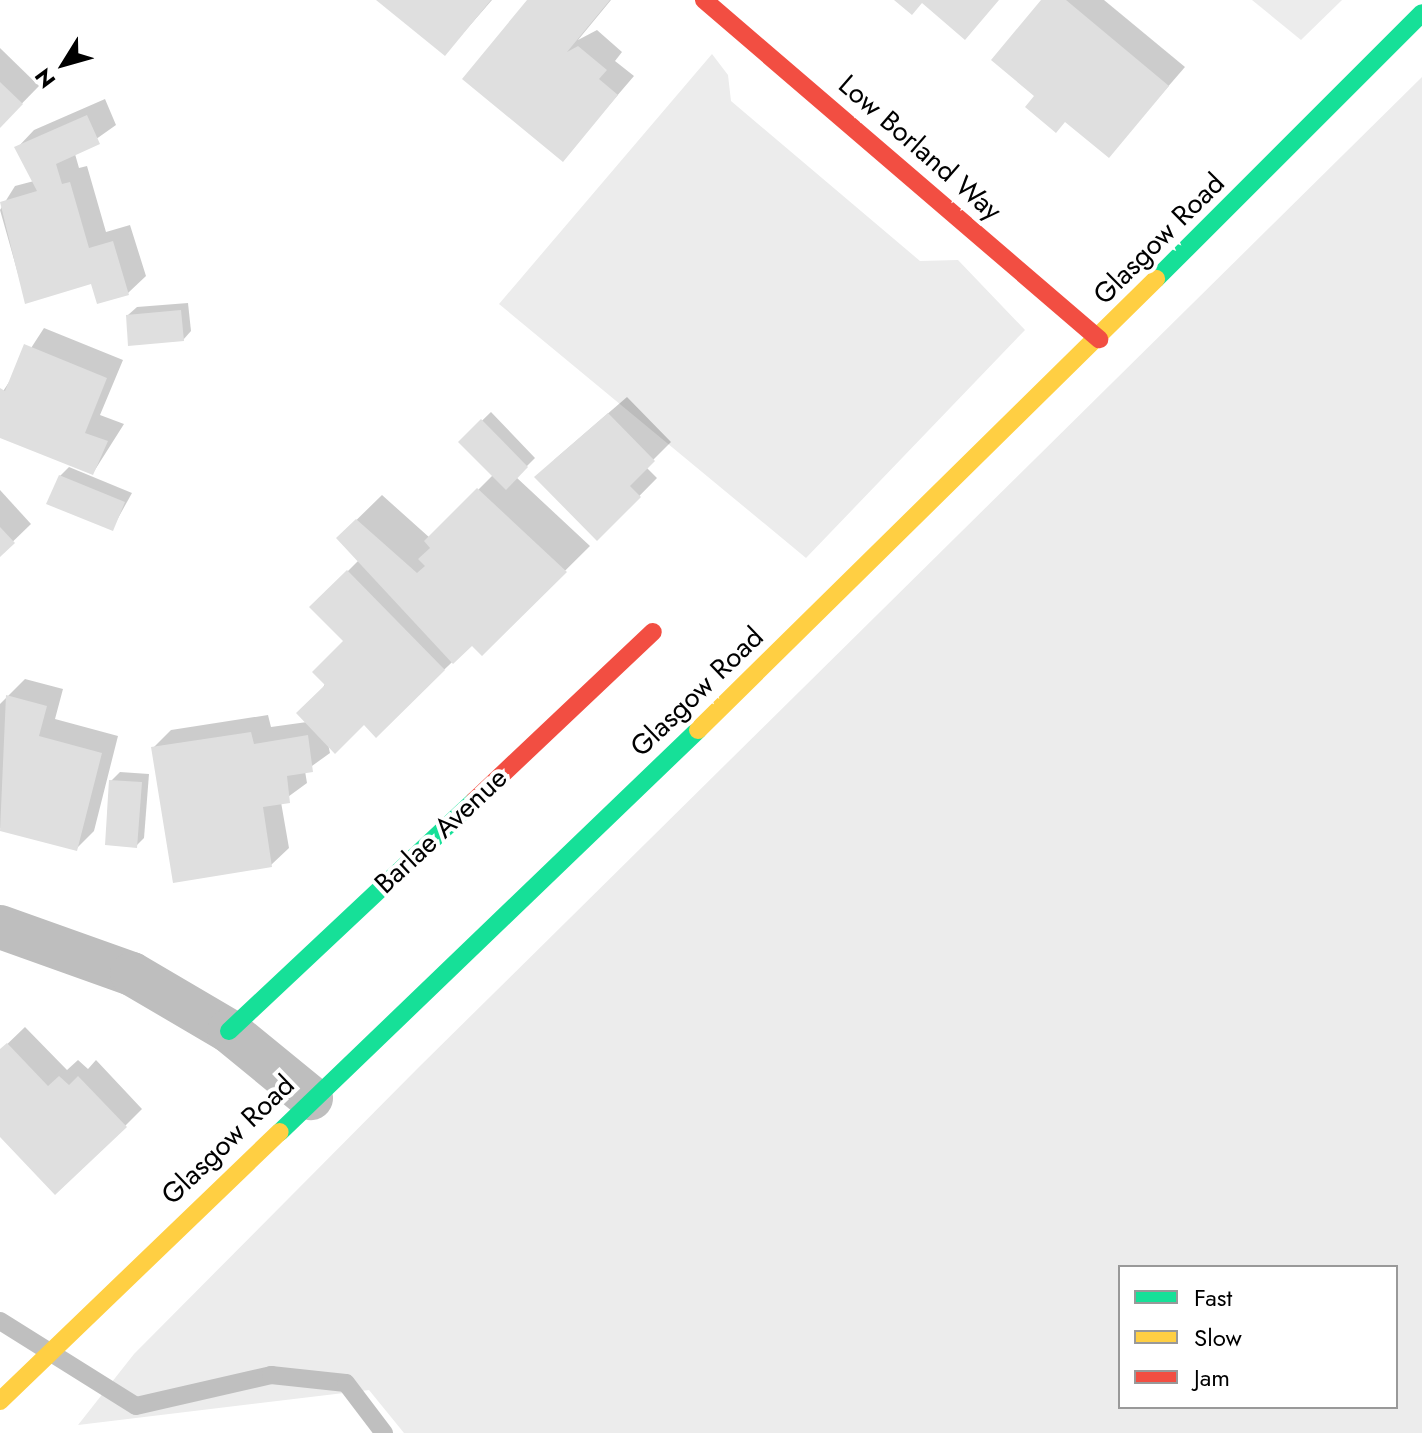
<!DOCTYPE html>
<style>
body{margin:0}
#map{position:relative;width:1422px;height:1433px;overflow:hidden;background:#fff;font-family:Jost,sans-serif}
div>[style]{position:absolute}
[style*='--x']{left:calc(var(--x)*1px);top:calc(var(--y)*1px);width:calc(var(--w)*1px);rotate:calc(var(--a)*1deg)}
.green>*{inset:0;background:#ececec}
.shadow>*{inset:0;background:#0003}
.stream>*{height:18px;margin:-9px;padding:0 9px;transform-origin:9px;border-radius:9px;background:#bfbfbf}
.building>*{inset:0;background:#dfdfdf}
.street>*{height:44px;margin:-22px;padding:0 22px;transform-origin:22px;border-radius:22px;background:#bebebe}
.fast>*{height:18px;margin:-9px;padding:0 9px;transform-origin:9px;border-radius:9px;background:#16e098}
.slow>*{height:18px;margin:-9px;padding:0 9px;transform-origin:9px;border-radius:9px;background:#ffcf43}
.jam>*{height:18px;margin:-9px;padding:0 9px;transform-origin:9px;border-radius:9px;background:#f24e42}
span{translate:-50% -50%;white-space:nowrap;text-align:center;line-height:1.15;-webkit-text-stroke:8px #fff;paint-order:stroke}
.street-label{font-size:28px;color:#000}
.legend{position:absolute;left:1118px;top:1265px;width:280px;height:144px;box-sizing:border-box;background:#fff;border:2px solid #999;margin:0;padding:10px 14px;list-style:none;font-size:24px;color:#000}
.legend li{display:flex;align-items:center;gap:16px;height:40px}
.legend b{width:40px;border:2px solid #999}
.north{position:absolute;left:24px;top:24px;width:80px;height:80px;-webkit-text-stroke:6px #fff;paint-order:stroke;rotate:233deg;font-size:22px;font-weight:700;line-height:32px;text-align:center;color:#000}
.north::after{content:'';display:block;margin:auto;width:28px;height:36px;background:#000;clip-path:polygon(50% 0,100% 100%,50% 72%,0 100%)}
</style>
<div id="map">
<div class="green">
<i style="clip-path:polygon(1252px 0,1342px 0,1301px 40px)"></i>
<i style="clip-path:polygon(712px 54px,728px 75px,731px 101px,920px 261px,958px 260px,1025px 330px,806px 558px,499px 304px)"></i>
<i style="clip-path:polygon(evenodd,1422px 77px,1422px 1433px,404px 1433px,369px 1390px,78px 1425px,134px 1354px,419px 1067px,1422px 77px,1120px 1267px,1396px 1267px,1396px 1407px,1120px 1407px,1120px 1267px)"></i>
</div>
<div class="shadow">
<i style="clip-path:polygon(379px 0,492px 0,445px 54px)"></i>
<i style="clip-path:polygon(530px 0,611px 0,578px 40px,597px 30px,622px 52px,615px 61px,634px 76px,563px 159px)"></i>
<i style="clip-path:polygon(1044px 0,1104px 0,1185px 67px,1109px 155px,1037px 95px)"></i>
<i style="clip-path:polygon(0 48px,39px 86px,0 126px)"></i>
<i style="clip-path:polygon(105px 99px,116px 125px,75px 154px,79px 168px,87px 166px,106px 232px,130px 225px,146px 276px,128px 293px,92px 282px,26px 302px,0 210px,15px 186px,34px 181px,17px 148px,34px 130px)"></i>
<i style="clip-path:polygon(188px 303px,191px 331px,183px 340px,128px 315px,137px 307px)"></i>
<i style="clip-path:polygon(44px 328px,123px 360px,100px 415px,124px 424px,93px 473px,0 435px,0 396px)"></i>
<i style="clip-path:polygon(627px 397px,671px 442px,646px 467px,657px 478px,597px 539px,554px 460px)"></i>
<i style="clip-path:polygon(491px 412px,535px 458px,516px 477px,590px 546px,482px 653px,472px 643px,376px 735px,364px 723px,328px 744px,330px 753px,305px 771px,307px 783px,281px 802px,289px 848px,271px 865px,153px 748px,171px 730px,268px 715px,271px 727px,307px 722px,345px 641px,312px 607px,359px 560px,338px 538px,382px 495px,430px 538px,493px 475px,460px 442px)"></i>
<i style="clip-path:polygon(69px 467px,132px 493px,112px 529px,60px 476px)"></i>
<i style="clip-path:polygon(0 490px,31px 524px,0 554px)"></i>
<i style="clip-path:polygon(25px 679px,63px 689px,55px 719px,118px 736px,94px 831px,76px 849px,0 828px,0 704px)"></i>
<i style="clip-path:polygon(120px 772px,149px 774px,144px 838px,136px 846px,111px 781px)"></i>
<i style="clip-path:polygon(25px 1027px,67px 1070px,78px 1060px,88px 1069px,96px 1060px,142px 1109px,125px 1126px,0 1134px,0 1051px)"></i>
</div>
<div class="stream">
<i style="--x:0;--y:1321;--w:160;--a:32"></i>
<i style="--x:136;--y:1406;--w:139;--a:-12.9"></i>
<i style="--x:271;--y:1375;--w:75;--a:6.1"></i>
<i style="--x:346;--y:1383;--w:63;--a:52.8"></i>
</div>
<div class="building">
<i style="clip-path:polygon(376px 0,491px 0,445px 56px)"></i>
<i style="clip-path:polygon(527px 0,610px 0,567px 52px,578px 46px,607px 70px,599px 79px,618px 95px,563px 162px,462px 79px)"></i>
<i style="clip-path:polygon(894px 0,999px 0,965px 40px,922px 3px,912px 15px)"></i>
<i style="clip-path:polygon(1041px 0,1066px 0,1169px 86px,1109px 158px,1065px 122px,1056px 133px,1025px 107px,1034px 96px,991px 60px)"></i>
<i style="clip-path:polygon(0 82px,23px 104px,0 128px)"></i>
<i style="clip-path:polygon(87px 115px,100px 144px,56px 164px,62px 184px,70px 182px,89px 248px,113px 241px,129px 295px,97px 304px,91px 284px,25px 304px,0 202px,37px 191px,14px 147px)"></i>
<i style="clip-path:polygon(181px 310px,184px 341px,128px 346px,126px 315px)"></i>
<i style="clip-path:polygon(24px 344px,107px 378px,85px 433px,108px 441px,93px 475px,0 438px,0 388px,5px 391px)"></i>
<i style="clip-path:polygon(608px 413px,655px 461px,630px 486px,641px 497px,597px 541px,534px 477px)"></i>
<i style="clip-path:polygon(481px 419px,528px 467px,506px 490px,458px 442px)"></i>
<i style="clip-path:polygon(59px 475px,125px 502px,113px 531px,46px 504px)"></i>
<i style="clip-path:polygon(477px 488px,567px 572px,482px 656px,472px 646px,453px 664px,336px 538px,356px 519px,417px 573px,425px 566px,418px 559px,430px 548px,424px 541px)"></i>
<i style="clip-path:polygon(0 527px,15px 543px,0 557px)"></i>
<i style="clip-path:polygon(347px 570px,445px 670px,376px 738px,364px 725px,335px 754px,296px 713px,325px 685px,312px 672px,343px 641px,309px 607px)"></i>
<i style="clip-path:polygon(6px 695px,47px 706px,39px 736px,102px 753px,77px 851px,0 831px)"></i>
<i style="clip-path:polygon(251px 732px,254px 744px,308px 735px,313px 772px,287px 776px,290px 803px,263px 807px,272px 867px,173px 883px,151px 747px)"></i>
<i style="clip-path:polygon(109px 780px,142px 782px,137px 848px,105px 845px)"></i>
<i style="clip-path:polygon(7px 1043px,48px 1086px,59px 1076px,69px 1085px,78px 1076px,127px 1127px,55px 1195px,0 1137px,0 1049px)"></i>
</div>
<div class="street">
<i style="--x:0;--y:927;--w:140;--a:19.6"></i>
<i style="--x:132;--y:974;--w:113;--a:30.4"></i>
<i style="--x:229;--y:1031;--w:106;--a:39.3"></i>
</div>
<div class="fast">
<i style="--x:1156;--y:279;--w:376;--a:-45"></i>
<i style="--x:229;--y:1031;--w:336;--a:-43.2"></i>
<i style="--x:280;--y:1132;--w:580;--a:-43.88"></i>
</div>
<div class="slow">
<i style="--x:698;--y:730;--w:643;--a:-44.56"></i>
<i style="--x:0;--y:1401;--w:388;--a:-43.9"></i>
</div>
<div class="jam">
<i style="--x:704;--y:0;--w:521;--a:40.64"></i>
<i style="--x:474;--y:801;--w:246;--a:-43.4"></i>
</div>
<div class="street-label">
<span style="left:920px;top:148px;rotate:41deg">Low Borland Way</span>
<span style="left:1159px;top:239px;rotate:-45deg">Glasgow Road</span>
<span style="left:697px;top:692px;rotate:-44deg">Glasgow Road</span>
<span style="left:441px;top:831px;rotate:-43deg">Barlae Avenue</span>
<span style="left:228px;top:1140px;rotate:-44deg">Glasgow Road</span>
</div>
<ul class="legend">
<li><b style="height:10px;background:#16e098"></b>Fast</li>
<li><b style="height:10px;background:#ffcf43"></b>Slow</li>
<li><b style="height:10px;background:#f24e42"></b>Jam</li>
</ul>
<div class="north">N</div>
</div>
